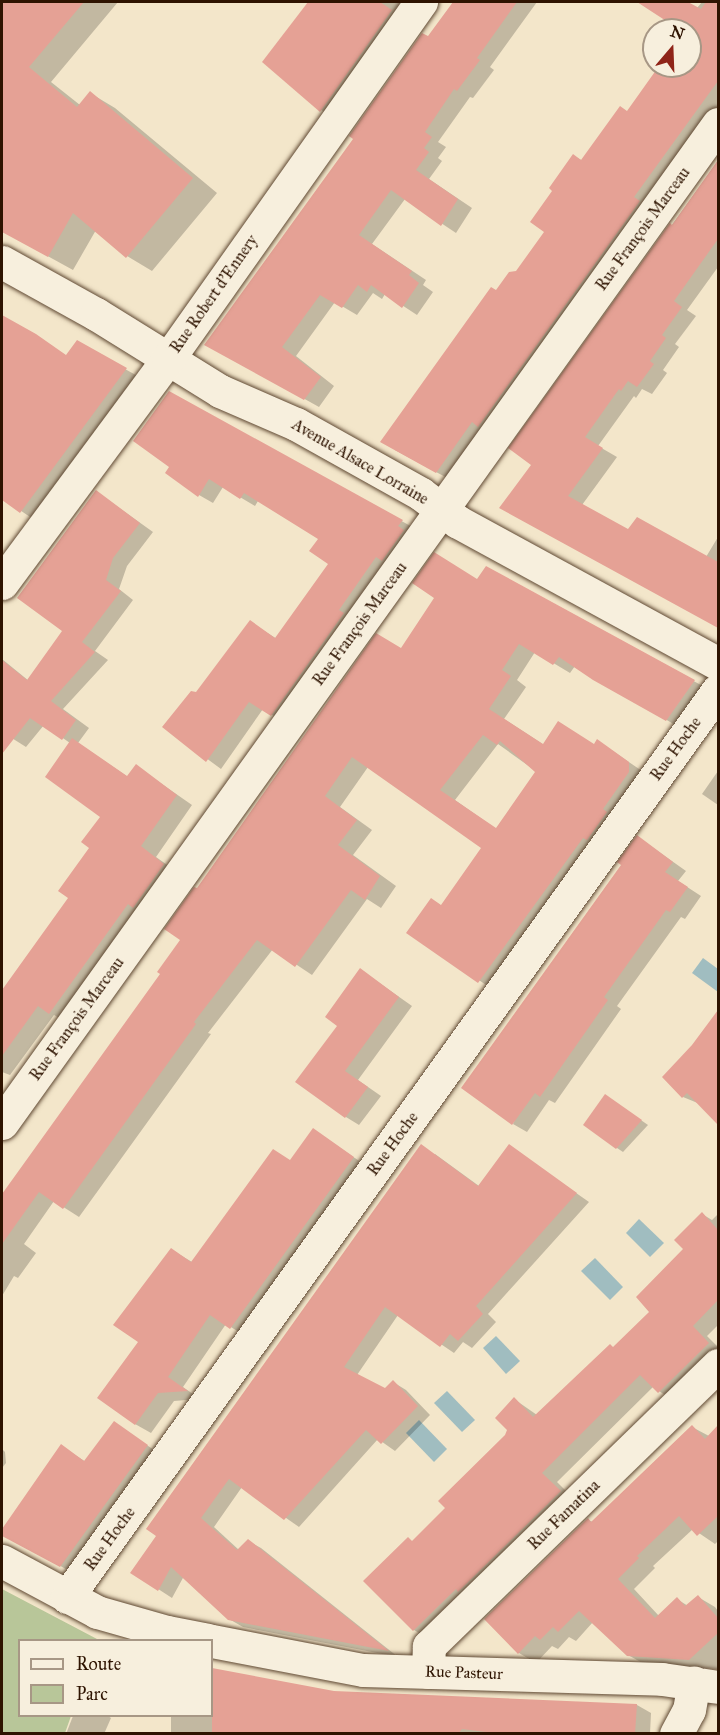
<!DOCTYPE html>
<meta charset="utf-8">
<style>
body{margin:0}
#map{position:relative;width:720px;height:1735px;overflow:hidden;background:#f3e6ca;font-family:"IM FELL Great Primer",serif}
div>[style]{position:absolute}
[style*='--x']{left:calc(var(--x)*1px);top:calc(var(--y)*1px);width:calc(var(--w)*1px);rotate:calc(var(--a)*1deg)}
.green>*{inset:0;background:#b8c699}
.water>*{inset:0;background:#a0bdc0}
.shadow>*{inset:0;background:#0003}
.building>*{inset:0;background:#e5a195}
.roads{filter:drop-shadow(0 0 2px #5f4832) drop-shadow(0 0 2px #5f4832)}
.minor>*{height:33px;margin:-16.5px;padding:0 16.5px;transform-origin:16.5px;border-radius:16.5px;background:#f7efdd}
span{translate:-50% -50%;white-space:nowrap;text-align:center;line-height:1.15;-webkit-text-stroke:4.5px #f7efdd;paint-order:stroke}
.street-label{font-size:16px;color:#2e1300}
.frame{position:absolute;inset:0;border:3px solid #2e1300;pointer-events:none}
.legend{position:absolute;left:18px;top:1639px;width:195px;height:78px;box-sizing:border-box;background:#f7efdd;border:2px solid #a79785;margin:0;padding:8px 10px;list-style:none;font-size:18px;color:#2e1300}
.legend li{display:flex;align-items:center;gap:12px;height:30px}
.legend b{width:30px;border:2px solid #a79785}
.north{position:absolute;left:642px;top:18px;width:60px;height:60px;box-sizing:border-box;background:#f7efdd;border:2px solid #a79785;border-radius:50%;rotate:19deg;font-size:16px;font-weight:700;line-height:24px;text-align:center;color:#2e1300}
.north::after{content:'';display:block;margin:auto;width:21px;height:27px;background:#8f2418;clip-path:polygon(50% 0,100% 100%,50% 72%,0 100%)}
</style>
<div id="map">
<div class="green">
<i style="clip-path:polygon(2px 1589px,97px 1639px,20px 1640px,20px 1716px,71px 1716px,65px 1733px,2px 1733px)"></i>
</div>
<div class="water">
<i style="clip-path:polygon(703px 958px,718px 969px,718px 992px,692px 973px)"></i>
<i style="clip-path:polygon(639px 1219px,664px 1243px,650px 1257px,626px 1233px)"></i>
<i style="clip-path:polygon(595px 1258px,623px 1287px,610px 1300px,581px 1271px)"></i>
<i style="clip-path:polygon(496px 1336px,520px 1361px,506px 1374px,483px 1348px)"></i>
<i style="clip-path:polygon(447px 1391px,475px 1420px,462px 1432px,434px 1403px)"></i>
<i style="clip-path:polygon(419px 1420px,447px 1449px,434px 1462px,406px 1433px)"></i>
</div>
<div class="shadow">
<i style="clip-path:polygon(2px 2px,118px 2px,51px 82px,80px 105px,90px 93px,115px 108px,217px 193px,152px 271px,127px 256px,96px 230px,73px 270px,2px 231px,2px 135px,5px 127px,2px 130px)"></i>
<i style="clip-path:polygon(309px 2px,404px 2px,339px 121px,321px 110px,264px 62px)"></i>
<i style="clip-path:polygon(455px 2px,537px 2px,490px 67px,494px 70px,473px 98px,470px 97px,438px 142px,446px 147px,438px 158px,442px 161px,429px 179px,472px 208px,456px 233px,405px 199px,372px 244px,426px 280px,423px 285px,433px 292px,417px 315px,385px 294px,382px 299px,373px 293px,357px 315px,335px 302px,296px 356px,334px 386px,319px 407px,206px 344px)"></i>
<i style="clip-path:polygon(702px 2px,718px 2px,718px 106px,451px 480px,395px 450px,496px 292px,517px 272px,546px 232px,554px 190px,574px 156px,583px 161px,628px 112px,661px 66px,690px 66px,690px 30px,676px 28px,693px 6px,697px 8px)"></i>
<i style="clip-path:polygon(718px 161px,718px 267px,687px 310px,696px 316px,675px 344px,679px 347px,663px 370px,667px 373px,652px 394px,642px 389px,636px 398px,634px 396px,598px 446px,617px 457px,582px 505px,628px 531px,706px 557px,718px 537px,718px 627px,515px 516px,533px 464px,511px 448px)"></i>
<i style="clip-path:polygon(2px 317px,67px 356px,77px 342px,141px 378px,36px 521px,2px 498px)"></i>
<i style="clip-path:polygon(169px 393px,416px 529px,285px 723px,263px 709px,221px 769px,164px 727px,197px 693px,250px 622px,277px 639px,330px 564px,320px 538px,258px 501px,255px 506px,223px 487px,213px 503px,199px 495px,171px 467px)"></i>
<i style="clip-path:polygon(97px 492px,153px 532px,127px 566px,119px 589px,133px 600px,95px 651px,108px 660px,63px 709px,89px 728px,78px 743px,128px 777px,136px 766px,192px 805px,156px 857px,180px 874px,66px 1022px,54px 1015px,10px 1075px,2px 1072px,2px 993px,70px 897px,102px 816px,70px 743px,44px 725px,26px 747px,7px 735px,2px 743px,2px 659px,29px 681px,64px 631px)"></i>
<i style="clip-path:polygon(evenodd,487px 568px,710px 690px,682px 729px,575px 666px,570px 673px,535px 652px,517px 680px,526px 687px,504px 719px,544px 745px,595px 745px,598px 741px,645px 773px,495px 991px,408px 932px,432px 900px,442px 906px,483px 847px,368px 767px,340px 807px,372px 830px,353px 855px,396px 886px,381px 908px,367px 899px,312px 975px,273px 949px,208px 1033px,211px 1034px,79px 1217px,54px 1201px,24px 1244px,36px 1253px,18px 1278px,14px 1276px,2px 1296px,2px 1196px,162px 973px,182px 940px,198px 890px,402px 650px,478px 581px,487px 568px,498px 744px,537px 772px,496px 829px,455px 800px,498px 744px)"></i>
<i style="clip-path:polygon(718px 771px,718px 805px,702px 794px)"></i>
<i style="clip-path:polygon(638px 837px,686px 871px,678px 881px,701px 896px,685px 919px,681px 917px,617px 1006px,621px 1009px,555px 1103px,549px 1100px,527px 1132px,513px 1124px)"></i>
<i style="clip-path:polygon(361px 970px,412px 1006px,358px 1080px,381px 1096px,359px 1125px,346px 1117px,339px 1025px)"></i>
<i style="clip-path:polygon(718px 1012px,718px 1122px,700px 1104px,683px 1097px,693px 1046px)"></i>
<i style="clip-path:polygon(612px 1100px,648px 1125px,623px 1152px,617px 1148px)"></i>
<i style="clip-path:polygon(314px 1130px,368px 1167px,247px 1337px,226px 1324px,183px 1387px,200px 1399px,174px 1401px,151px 1433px,135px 1424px,140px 1342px,172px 1250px,192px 1262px,291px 1161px)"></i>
<i style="clip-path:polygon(509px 1146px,589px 1202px,488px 1314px,496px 1322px,472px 1348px,463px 1342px,454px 1353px,398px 1315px,357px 1375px,386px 1390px,393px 1382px,406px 1390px,430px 1415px,395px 1451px,378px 1439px,299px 1527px,242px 1487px,214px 1527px,239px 1550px,248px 1541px,261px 1548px,398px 1657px,243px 1627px,229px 1619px,184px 1576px,172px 1598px,132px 1572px,435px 1154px,479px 1186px)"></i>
<i style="clip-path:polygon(702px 1214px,712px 1220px,718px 1214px,718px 1325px,707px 1336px,718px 1347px,718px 1358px,674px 1401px,653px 1387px,557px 1482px,576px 1501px,429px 1639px,414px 1630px,413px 1542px,447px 1508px,507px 1436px,514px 1399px,537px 1415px,615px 1348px,651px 1312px)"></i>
<i style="clip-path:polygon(114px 1423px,160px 1454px,75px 1574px,2px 1534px,61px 1446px,86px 1462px)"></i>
<i style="clip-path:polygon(692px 1427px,709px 1436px,718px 1428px,718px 1541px,715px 1544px,693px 1529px,653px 1566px,655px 1568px,634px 1589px,659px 1616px,677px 1599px,688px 1606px,698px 1597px,715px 1607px,718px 1611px,718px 1669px,646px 1665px,628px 1655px,593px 1622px,576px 1641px,569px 1637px,558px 1649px,552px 1646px,536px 1663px,519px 1653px,486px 1619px,588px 1520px,593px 1522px)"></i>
<i style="clip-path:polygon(2px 1449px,5px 1452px,6px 1463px,2px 1468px)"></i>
<i style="clip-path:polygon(212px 1669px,334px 1693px,637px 1705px,651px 1713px,650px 1734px,171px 1734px,171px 1716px,212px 1716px)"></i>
<i style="clip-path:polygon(73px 1716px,108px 1716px,111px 1718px,104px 1734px,66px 1734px)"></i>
</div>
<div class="building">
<i style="clip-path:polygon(2px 2px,84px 2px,29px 67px,77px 107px,90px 91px,193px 178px,126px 258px,73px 213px,48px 257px,2px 232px)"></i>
<i style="clip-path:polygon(308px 2px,380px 2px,392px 10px,320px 112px,262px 62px)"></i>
<i style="clip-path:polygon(453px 2px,517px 2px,477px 58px,480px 60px,457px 91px,454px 89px,425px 132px,432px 137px,424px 148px,429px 152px,416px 170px,458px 199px,441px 226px,391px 190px,359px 235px,412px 271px,409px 275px,419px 283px,402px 308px,371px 285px,367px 292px,358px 285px,342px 308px,320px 295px,282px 347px,321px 377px,304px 400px,204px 345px,353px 139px,349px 136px,422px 33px,428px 36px)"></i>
<i style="clip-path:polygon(637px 2px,688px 2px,701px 9px,706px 2px,718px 2px,718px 81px,634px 197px,640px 201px,478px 427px,472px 422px,436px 473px,380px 442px,491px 287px,496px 290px,509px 272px,516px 271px,544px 232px,530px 222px,552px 191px,549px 188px,573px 154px,581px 160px,620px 106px,627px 111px,659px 66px,690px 66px,690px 30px,680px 30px)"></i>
<i style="clip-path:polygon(718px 160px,718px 239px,674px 301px,682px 307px,662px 335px,666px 338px,650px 361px,654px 364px,637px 387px,628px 381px,621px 391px,619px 389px,585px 437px,603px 448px,568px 496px,628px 529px,637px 517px,718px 562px,718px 628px,499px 508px,531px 465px,508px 448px,670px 223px,672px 225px)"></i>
<i style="clip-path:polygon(2px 315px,36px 334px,66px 355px,77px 340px,127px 368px,20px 513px,2px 500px)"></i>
<i style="clip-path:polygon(169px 391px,403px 520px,398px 526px,404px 530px,382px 561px,376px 557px,339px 610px,344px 613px,271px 716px,249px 702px,206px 762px,162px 727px,191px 691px,196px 692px,250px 620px,275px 638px,328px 564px,309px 551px,318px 539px,244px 493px,240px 499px,209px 479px,198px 497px,165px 473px,169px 467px,133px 441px)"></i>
<i style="clip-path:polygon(96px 490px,140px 523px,113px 558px,106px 580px,121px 591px,82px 642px,95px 652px,51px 701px,76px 720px,62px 740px,30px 718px,2px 754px,2px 660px,27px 680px,62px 631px,17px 598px)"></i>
<i style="clip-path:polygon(evenodd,434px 552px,477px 579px,486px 566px,695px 680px,666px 721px,593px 680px,559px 657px,553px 665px,519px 644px,502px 670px,511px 676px,489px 709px,543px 744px,558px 721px,594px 744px,597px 739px,629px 762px,629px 772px,603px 809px,607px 812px,587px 840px,583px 838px,478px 983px,406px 933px,431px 898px,441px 905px,481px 848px,352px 757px,325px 796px,357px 820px,338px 845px,380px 876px,365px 900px,351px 890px,295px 967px,257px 940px,194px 1022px,196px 1024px,63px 1209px,39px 1192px,2px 1244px,2px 1194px,160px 974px,157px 972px,180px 940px,164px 929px,194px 887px,197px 888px,376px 633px,401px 648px,434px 598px,412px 583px,434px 552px,483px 735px,497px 745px,500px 741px,535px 772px,496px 828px,440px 790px,483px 735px)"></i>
<i style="clip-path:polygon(72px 738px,127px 776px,136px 764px,177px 795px,141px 846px,164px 864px,133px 908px,128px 904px,49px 1014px,38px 1006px,2px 1056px,2px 990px,68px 898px,58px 891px,89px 848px,81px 842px,100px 817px,45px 777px)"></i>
<i style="clip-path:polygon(637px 835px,673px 862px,665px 872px,688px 887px,670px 912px,666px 910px,604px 997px,608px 1000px,540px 1097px,535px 1093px,512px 1125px,461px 1088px,621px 865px,617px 862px)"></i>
<i style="clip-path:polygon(360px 968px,399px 997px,345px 1071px,368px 1087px,345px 1118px,295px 1082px,337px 1026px,325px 1017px)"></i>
<i style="clip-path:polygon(718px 1010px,718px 1125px,687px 1093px,682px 1098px,662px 1077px,692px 1045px)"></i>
<i style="clip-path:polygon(605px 1094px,642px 1120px,616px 1149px,583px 1125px)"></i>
<i style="clip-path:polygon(313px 1128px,354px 1157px,230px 1329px,210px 1315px,168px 1377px,188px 1391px,158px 1393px,135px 1425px,97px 1398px,138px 1342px,113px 1325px,171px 1248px,191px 1262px,273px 1149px,290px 1160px)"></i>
<i style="clip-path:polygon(421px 1144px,478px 1186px,509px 1144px,577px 1193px,476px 1306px,483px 1314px,458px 1341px,450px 1334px,440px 1347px,385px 1307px,344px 1367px,385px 1388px,393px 1380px,418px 1406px,381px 1444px,366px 1430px,284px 1520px,229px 1479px,201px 1518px,237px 1550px,248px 1539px,389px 1651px,228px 1620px,171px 1567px,158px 1591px,130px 1573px,156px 1536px,146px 1529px)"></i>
<i style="clip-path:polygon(702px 1212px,718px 1230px,718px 1300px,693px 1326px,709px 1343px,658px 1393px,640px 1375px,542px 1473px,561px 1491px,458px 1592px,456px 1589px,413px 1631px,363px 1581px,408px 1537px,412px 1541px,445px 1508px,438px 1501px,505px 1435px,507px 1430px,495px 1418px,514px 1397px,533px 1417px,610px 1344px,613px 1347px,649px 1312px,636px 1297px,683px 1249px,674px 1240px)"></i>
<i style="clip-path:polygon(114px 1421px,148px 1445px,60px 1567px,2px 1536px,2px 1529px,61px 1444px,84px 1461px)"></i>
<i style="clip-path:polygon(692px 1425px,705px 1439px,718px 1425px,718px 1516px,697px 1536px,679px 1516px,637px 1556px,639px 1558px,618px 1579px,655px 1618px,677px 1597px,685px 1606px,698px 1595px,718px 1618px,718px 1633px,689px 1660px,627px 1656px,579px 1611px,558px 1632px,553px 1627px,540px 1640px,535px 1636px,518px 1654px,484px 1619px,588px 1518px,591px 1522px)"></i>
<i style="clip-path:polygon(212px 1668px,334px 1691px,637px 1704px,635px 1734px,502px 1734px,462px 1729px,458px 1734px,212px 1734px)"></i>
</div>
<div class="roads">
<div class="minor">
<i style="--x:2;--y:262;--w:107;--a:29"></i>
<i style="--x:96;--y:314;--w:146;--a:31.8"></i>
<i style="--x:220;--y:391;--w:83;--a:23.5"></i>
<i style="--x:296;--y:424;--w:143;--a:29.2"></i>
<i style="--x:421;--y:494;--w:46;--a:37.1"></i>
<i style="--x:458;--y:522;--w:296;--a:28.6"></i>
<i style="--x:2;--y:583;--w:279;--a:-53.5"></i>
<i style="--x:168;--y:359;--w:438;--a:-54.7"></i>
<i style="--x:2;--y:1123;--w:1229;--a:-54.37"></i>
<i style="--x:2;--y:1561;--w:108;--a:28.2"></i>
<i style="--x:97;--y:1612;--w:73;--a:15.9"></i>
<i style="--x:167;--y:1632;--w:42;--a:11"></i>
<i style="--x:67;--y:1597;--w:1116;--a:-54.33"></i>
<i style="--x:212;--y:1641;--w:154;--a:10.9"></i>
<i style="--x:363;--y:1670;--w:299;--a:1.7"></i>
<i style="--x:662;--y:1679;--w:57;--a:8.1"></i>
<i style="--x:428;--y:1672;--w:26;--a:-88"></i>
<i style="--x:429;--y:1646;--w:403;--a:-44.2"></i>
<i style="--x:676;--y:1734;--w:27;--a:-62"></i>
<i style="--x:689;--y:1710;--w:28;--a:-80"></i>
</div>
</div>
<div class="street-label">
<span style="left:643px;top:229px;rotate:-54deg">Rue François Marceau</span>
<span style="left:214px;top:294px;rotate:-55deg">Rue Robert d'Ennery</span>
<span style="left:360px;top:462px;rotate:30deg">Avenue Alsace Lorraine</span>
<span style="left:360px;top:624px;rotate:-54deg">Rue François Marceau</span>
<span style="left:676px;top:749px;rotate:-54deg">Rue Hoche</span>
<span style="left:77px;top:1019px;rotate:-54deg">Rue François Marceau</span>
<span style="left:393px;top:1144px;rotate:-54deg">Rue Hoche</span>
<span style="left:564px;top:1515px;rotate:-44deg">Rue Famatina</span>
<span style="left:110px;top:1539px;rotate:-54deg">Rue Hoche</span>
<span style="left:464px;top:1673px;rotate:2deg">Rue Pasteur</span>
</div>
<div class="frame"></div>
<ul class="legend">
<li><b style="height:8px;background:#f7efdd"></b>Route</li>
<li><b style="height:16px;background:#b8c699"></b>Parc</li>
</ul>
<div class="north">N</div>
</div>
